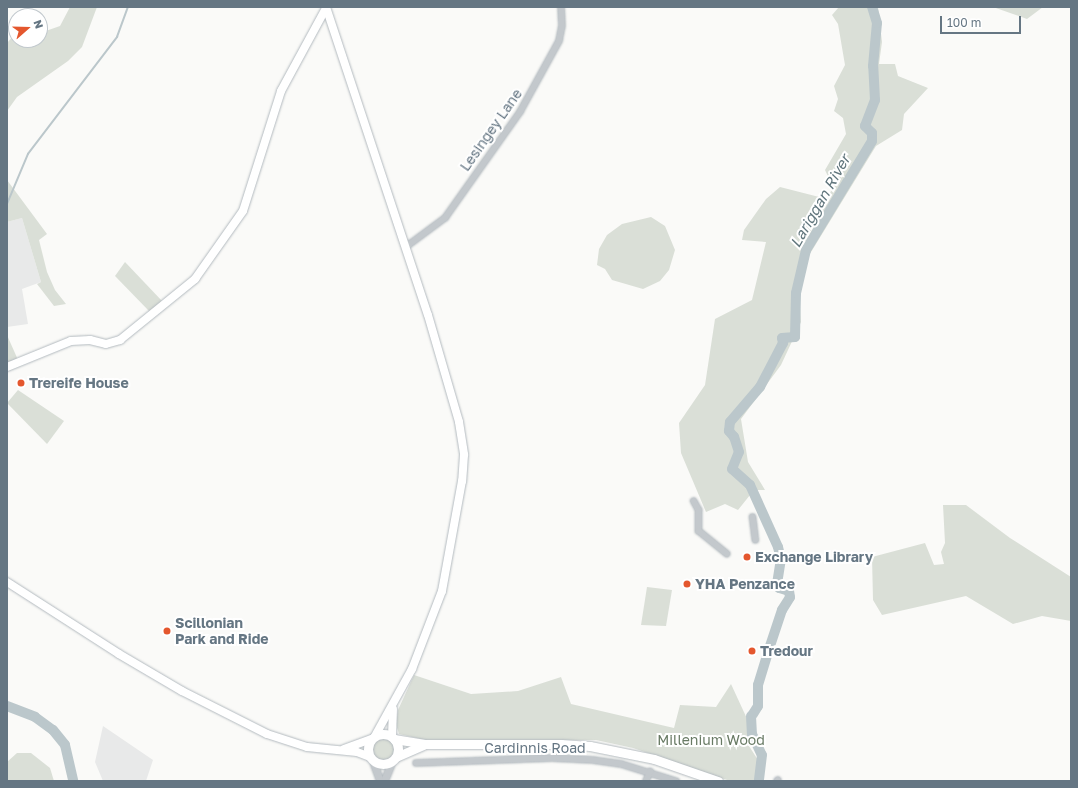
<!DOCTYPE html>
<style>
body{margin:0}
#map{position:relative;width:1078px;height:788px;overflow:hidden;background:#fafaf8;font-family:"Golos Text",sans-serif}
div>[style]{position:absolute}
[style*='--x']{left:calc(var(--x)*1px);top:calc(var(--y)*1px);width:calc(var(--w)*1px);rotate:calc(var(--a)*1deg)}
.built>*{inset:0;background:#e8e9e9}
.green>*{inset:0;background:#dadfd7}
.round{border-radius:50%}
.stream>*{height:1.5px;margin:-0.75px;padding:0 0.75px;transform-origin:0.75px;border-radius:0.75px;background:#bbc7cb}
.river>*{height:10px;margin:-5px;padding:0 5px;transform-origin:5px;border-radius:5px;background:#bbc7cb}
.roads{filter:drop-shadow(0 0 1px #b3babf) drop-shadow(0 0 1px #b3babf)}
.minor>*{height:5.5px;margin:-2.75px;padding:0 2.75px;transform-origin:2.75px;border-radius:2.75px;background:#c3c8cc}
.tertiary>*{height:7px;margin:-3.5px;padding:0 3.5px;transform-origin:3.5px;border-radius:3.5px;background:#c3c8cc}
.secondary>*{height:8px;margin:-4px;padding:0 4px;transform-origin:4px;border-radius:4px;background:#fff}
.primary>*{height:8px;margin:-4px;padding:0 4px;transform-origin:4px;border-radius:4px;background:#fff}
.trunk>*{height:9px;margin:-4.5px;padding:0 4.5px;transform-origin:4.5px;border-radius:4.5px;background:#fff}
.trunk>.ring{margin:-4.5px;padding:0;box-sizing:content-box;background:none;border:9px solid #fff;border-radius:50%}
.dots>*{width:11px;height:11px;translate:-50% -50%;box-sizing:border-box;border:2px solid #fff;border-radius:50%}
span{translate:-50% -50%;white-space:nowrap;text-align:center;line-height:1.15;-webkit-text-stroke:4px #fff;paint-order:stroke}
.street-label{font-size:14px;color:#657683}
.poi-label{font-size:14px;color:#657683;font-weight:700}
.left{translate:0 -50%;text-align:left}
.park-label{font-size:14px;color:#687a64}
.water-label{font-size:15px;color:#60757c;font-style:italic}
.frame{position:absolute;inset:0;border:8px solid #657683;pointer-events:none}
.north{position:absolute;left:8px;top:8px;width:40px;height:40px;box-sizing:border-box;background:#fff;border:1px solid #c1c8cd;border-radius:50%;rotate:70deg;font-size:11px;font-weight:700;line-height:16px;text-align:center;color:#657683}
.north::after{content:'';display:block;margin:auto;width:14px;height:18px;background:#e4572e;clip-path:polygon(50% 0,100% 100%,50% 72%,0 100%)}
.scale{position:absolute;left:940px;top:16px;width:81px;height:18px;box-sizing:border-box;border:2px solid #657683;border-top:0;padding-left:5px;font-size:12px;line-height:14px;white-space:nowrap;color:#657683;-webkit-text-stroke:3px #fff;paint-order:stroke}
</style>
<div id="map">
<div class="built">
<i style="clip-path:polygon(22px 218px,41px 282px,22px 289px,28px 324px,7px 327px,7px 222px)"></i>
<i style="clip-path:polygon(103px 726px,153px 760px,146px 781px,103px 781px,95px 762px)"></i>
</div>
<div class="green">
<i style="clip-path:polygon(70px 7px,97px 7px,82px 47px,68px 61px,17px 97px,7px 111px,7px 43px,14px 35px,16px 40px,40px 40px,40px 33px,60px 26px)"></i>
<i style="clip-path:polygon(839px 7px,878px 7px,882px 42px,879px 64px,895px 64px,898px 76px,928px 88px,904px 114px,902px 130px,876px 146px,808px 257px,799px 293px,801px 322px,781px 365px,741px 419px,748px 462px,765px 490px,754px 490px,738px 510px,725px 504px,706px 512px,681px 453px,679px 423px,705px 385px,715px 319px,752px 300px,766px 242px,742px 240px,744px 230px,766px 199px,780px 187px,827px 199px,833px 187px,825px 170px,846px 134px,843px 118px,834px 111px,838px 99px,834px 86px,845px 65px,838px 24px,832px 15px)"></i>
<i style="clip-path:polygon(993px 7px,1043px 7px,1027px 19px)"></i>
<i style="clip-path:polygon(7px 180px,47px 234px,39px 240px,47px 272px,55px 290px,66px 304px,54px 306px,37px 284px,41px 282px,22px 218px,7px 222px)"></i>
<i style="clip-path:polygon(651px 217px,665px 226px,675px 250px,669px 270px,660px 281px,643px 289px,612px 280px,605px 269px,597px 265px,599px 249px,607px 235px,622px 224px)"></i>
<i style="clip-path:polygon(125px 262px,163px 302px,149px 311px,115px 276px)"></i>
<i style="clip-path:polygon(7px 335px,18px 360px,7px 365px)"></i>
<i style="clip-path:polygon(18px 390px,64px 421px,47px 444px,7px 403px)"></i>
<i style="clip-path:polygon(943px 505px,966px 505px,1010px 538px,1071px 577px,1071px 621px,1042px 616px,1013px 624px,966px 596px,882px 615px,873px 600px,872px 557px,925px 543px,934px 565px,944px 564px,941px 552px,945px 543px)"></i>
<i style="clip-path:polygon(647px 587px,672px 590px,666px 626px,641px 625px)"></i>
<i style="clip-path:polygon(414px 675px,471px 694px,518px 691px,561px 677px,571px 704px,674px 728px,680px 705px,716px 707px,731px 684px,749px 723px,747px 743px,758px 760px,757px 781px,730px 781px,633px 748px,596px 740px,425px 740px,399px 734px,396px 724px,398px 710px)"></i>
<i class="round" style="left:371px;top:737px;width:24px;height:24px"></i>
<i style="clip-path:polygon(17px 753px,31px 753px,50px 768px,54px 781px,7px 781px,7px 762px)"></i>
</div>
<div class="stream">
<i style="--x:7;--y:204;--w:54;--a:-67.2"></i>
<i style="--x:28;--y:154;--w:147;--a:-52.7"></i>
<i style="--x:117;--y:37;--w:32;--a:-70"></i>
</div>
<div class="river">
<i style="--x:7;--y:706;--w:30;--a:21"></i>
<i style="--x:35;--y:717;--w:22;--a:36"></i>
<i style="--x:53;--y:730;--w:19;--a:51"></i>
<i style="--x:65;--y:745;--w:37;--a:77"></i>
<i style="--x:753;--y:714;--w:9;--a:-58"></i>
<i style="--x:758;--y:706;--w:21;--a:-90"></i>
<i style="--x:758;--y:685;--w:34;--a:-73"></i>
<i style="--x:768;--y:652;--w:44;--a:-71.6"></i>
<i style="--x:782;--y:610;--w:15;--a:-58"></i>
<i style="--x:790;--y:597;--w:6;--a:-99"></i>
<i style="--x:789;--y:591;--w:10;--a:-163"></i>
<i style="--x:779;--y:588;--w:4;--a:-117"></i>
<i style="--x:777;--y:584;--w:25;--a:-81"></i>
<i style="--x:781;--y:559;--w:12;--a:-104"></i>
<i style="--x:778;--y:547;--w:68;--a:-114.3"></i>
<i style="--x:750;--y:485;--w:24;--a:-138"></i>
<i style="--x:732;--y:469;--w:18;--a:-68"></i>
<i style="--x:739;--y:452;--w:16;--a:-108"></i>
<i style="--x:734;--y:437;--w:8;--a:-130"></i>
<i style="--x:729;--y:431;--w:9;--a:-84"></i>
<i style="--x:730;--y:422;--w:46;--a:-49.4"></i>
<i style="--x:760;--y:387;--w:50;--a:-62.4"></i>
<i style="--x:783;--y:343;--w:5;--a:-101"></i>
<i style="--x:782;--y:338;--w:13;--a:-4"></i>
<i style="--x:795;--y:337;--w:44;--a:-88.7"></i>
<i style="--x:796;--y:293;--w:44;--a:-76.9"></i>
<i style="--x:806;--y:250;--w:127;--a:-58.8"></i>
<i style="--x:872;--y:141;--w:8;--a:-90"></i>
<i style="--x:872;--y:133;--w:10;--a:-135"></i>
<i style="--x:865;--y:126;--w:28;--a:-69"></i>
<i style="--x:875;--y:100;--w:34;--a:-93"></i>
<i style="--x:873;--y:66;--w:43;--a:-84.7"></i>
<i style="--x:877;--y:23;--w:17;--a:-107"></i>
<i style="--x:751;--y:716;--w:18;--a:87"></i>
<i style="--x:752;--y:734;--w:23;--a:65"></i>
<i style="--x:762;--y:755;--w:26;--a:97"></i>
</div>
<div class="roads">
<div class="minor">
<i style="--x:406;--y:247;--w:49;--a:-36.6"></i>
<i style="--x:445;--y:218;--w:130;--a:-54.7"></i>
<i style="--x:520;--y:112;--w:81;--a:-61.2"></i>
<i style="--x:559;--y:41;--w:15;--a:-79"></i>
<i style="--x:562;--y:26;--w:19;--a:-93"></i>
<i style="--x:694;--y:501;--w:10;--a:61"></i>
<i style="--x:699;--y:510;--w:21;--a:90"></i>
<i style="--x:699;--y:531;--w:36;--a:39"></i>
<i style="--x:753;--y:517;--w:23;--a:83"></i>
<i style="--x:416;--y:763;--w:136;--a:-2.1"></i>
<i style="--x:552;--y:758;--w:41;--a:2.8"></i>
<i style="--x:593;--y:760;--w:28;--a:8"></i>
<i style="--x:621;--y:764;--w:58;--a:17.2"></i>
<i style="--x:646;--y:781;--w:10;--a:-66"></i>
<i style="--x:777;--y:781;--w:1;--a:-45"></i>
</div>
<div class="tertiary">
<i style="--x:372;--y:759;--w:23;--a:70"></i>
<i style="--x:384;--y:781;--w:22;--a:-68"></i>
</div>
<div class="secondary">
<i style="--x:7;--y:367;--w:69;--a:-22.1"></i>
<i style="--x:71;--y:341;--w:19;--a:-3"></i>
<i style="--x:90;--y:340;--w:16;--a:14"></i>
<i style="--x:106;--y:344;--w:15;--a:-16"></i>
<i style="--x:120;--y:340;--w:97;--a:-39.1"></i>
<i style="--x:195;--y:279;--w:83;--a:-54.8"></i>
<i style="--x:243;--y:211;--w:126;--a:-72.4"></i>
<i style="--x:281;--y:91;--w:94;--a:-61.5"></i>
</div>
<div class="primary">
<i style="--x:326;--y:7;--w:324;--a:71.7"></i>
<i style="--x:428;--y:315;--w:111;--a:73.8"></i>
<i style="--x:459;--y:422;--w:33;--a:81"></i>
<i style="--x:464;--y:455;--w:26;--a:94"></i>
<i style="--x:462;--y:481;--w:112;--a:100.3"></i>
<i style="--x:442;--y:591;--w:84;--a:111"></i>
<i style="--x:412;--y:669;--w:77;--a:118.9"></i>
<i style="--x:7;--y:582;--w:133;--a:32.7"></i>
<i style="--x:119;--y:654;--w:73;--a:30.4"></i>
<i style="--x:182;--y:691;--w:95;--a:26.8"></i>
<i style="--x:267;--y:734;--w:42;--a:18"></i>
<i style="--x:307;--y:747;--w:50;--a:5.7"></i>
<i style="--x:357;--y:752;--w:14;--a:21"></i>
<i style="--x:392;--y:737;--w:28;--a:-88"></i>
<i style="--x:344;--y:749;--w:29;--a:-20"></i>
</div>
<div class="trunk">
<i class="ring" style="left:368px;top:734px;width:21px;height:21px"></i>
<i style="--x:394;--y:739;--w:31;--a:9"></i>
<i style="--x:425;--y:744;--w:136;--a:0"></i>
<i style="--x:561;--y:744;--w:29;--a:4"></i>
<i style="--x:590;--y:746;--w:65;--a:11.5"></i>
<i style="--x:654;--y:759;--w:68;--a:19"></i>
<i style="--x:396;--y:757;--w:30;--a:-24"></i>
</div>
</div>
<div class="dots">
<i style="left:21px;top:383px;background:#e4572e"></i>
<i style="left:747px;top:557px;background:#e4572e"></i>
<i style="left:687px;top:584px;background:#e4572e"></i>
<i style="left:167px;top:631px;background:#e4572e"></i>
<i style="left:752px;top:651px;background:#e4572e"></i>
</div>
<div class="street-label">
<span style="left:491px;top:130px;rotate:-55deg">Lesingey Lane</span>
<span style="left:535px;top:748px">Cardinnis Road</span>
</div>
<div class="poi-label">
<span class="left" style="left:29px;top:383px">Trereife House</span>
<span class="left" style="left:755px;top:557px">Exchange Library</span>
<span class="left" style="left:695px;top:584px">YHA Penzance</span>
<span class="left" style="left:175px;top:631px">Scillonian<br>Park and Ride</span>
<span class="left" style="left:760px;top:651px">Tredour</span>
</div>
<div class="park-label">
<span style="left:711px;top:740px">Millenium Wood</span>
</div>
<div class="water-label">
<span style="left:820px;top:201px;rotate:-60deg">Lariggan River</span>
</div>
<div class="frame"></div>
<div class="north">N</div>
<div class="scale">100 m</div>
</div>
